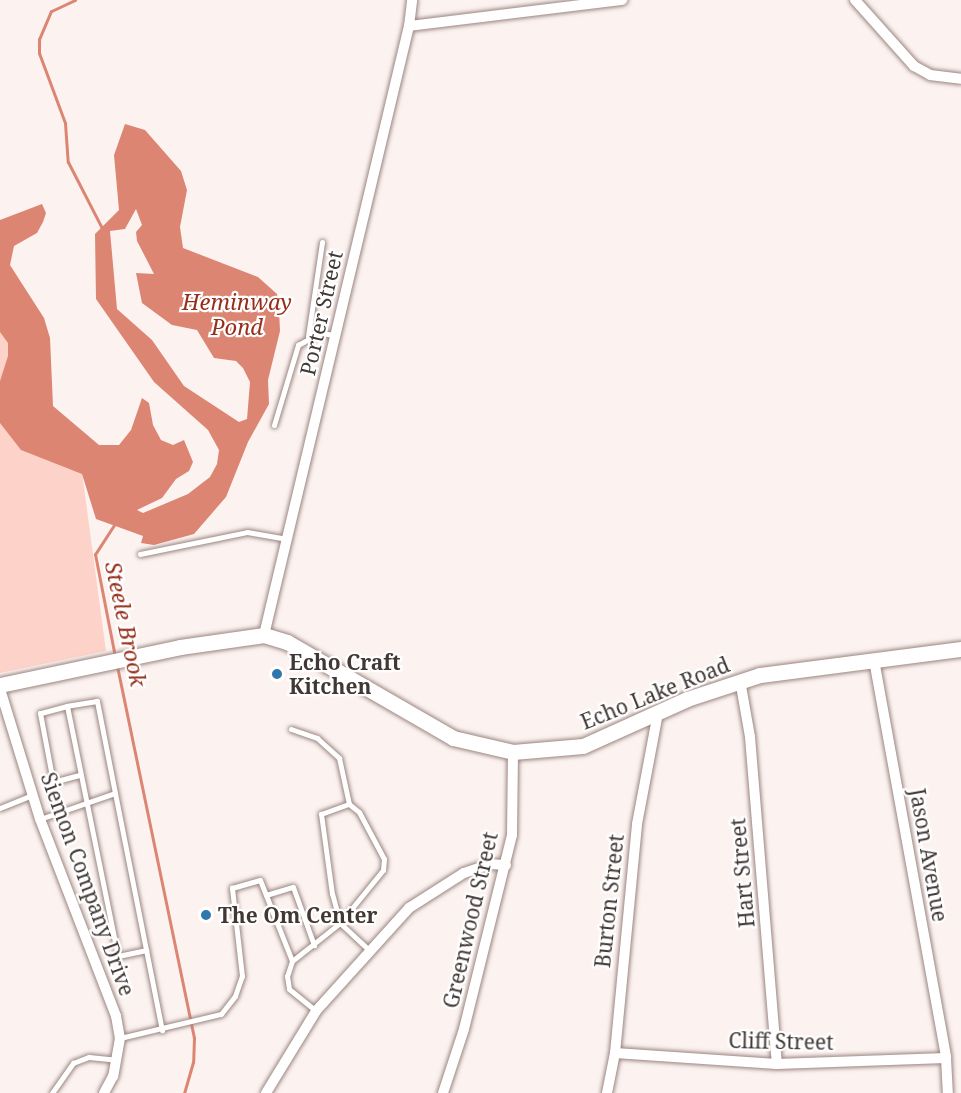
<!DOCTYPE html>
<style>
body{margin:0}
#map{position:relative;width:961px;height:1093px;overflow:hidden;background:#fcf3f0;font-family:"Noto Serif",serif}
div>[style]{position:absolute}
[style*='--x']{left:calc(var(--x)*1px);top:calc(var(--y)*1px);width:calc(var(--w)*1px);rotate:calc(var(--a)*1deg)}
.green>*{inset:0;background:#fdd3c9}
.water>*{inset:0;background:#dd8573}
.stream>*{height:3px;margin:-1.5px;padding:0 1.5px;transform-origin:1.5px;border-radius:1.5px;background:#dd8573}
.roads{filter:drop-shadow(0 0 2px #9b8580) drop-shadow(0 0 2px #9b8580)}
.service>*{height:5px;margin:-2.5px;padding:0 2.5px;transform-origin:2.5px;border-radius:2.5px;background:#fff}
.minor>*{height:10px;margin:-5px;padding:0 5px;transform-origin:5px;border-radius:5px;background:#fff}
.secondary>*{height:15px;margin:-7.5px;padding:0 7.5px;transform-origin:7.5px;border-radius:7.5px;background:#fff}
.dots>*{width:16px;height:16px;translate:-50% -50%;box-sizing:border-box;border:3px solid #fff;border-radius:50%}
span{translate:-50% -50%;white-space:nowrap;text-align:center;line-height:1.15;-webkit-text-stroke:4.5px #fff;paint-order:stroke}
.street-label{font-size:21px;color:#413836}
.poi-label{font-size:21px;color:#413836;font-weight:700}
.left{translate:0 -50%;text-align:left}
.water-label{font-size:22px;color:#962e1b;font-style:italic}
</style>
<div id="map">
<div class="green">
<i style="clip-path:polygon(0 290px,28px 373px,81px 465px,106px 651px,0 673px)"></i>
</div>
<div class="water">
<i style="clip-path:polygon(evenodd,125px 124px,145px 130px,181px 171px,187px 190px,180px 227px,183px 248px,258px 277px,277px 294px,279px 310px,280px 331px,268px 380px,269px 404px,248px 442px,226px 497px,194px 534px,154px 545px,141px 543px,143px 536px,96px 519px,82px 474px,21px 450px,0 423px,0 381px,8px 356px,8px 343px,0 332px,0 220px,42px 204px,46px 213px,43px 222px,37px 233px,14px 246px,10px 265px,44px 318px,50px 338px,53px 406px,99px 445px,119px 445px,131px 430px,142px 398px,149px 403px,153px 425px,161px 440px,173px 445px,184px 440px,193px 462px,189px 471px,176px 479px,162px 498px,137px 510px,143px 513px,188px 494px,210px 477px,217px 464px,219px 450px,208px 430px,154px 382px,96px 299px,95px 234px,119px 210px,114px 155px,125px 124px,136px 209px,142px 225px,136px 232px,137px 241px,154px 274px,136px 273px,142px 303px,172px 325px,197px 330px,214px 358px,236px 361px,243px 368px,250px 382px,247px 419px,239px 422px,184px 386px,152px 340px,117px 309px,110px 231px,125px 229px,136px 209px)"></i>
</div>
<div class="stream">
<i style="--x:75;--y:0;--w:26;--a:155"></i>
<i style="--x:51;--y:11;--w:30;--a:113"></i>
<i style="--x:39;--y:39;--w:14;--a:90"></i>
<i style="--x:39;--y:53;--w:75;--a:69.6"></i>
<i style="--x:65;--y:123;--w:39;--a:86"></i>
<i style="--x:68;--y:162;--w:76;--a:62.8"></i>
<i style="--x:114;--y:525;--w:35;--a:123"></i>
<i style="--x:95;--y:554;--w:105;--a:79"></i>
<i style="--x:117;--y:666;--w:380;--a:78.3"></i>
<i style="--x:194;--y:1038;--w:24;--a:92"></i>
<i style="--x:193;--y:1062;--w:32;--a:106"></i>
</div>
<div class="roads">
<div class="service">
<i style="--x:308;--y:336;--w:95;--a:-81.5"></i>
<i style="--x:274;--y:425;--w:84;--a:-73.3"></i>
<i style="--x:298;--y:345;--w:25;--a:-29"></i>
<i style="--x:320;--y:333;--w:15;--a:8"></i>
<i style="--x:140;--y:554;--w:109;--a:-11.6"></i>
<i style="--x:247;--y:532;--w:41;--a:9.9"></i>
<i style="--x:67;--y:706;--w:28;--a:165"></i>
<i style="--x:40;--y:713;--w:70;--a:79.3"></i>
<i style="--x:53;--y:782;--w:28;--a:-15"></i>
<i style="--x:291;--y:729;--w:28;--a:19"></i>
<i style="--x:317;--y:738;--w:30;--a:42"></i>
<i style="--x:339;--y:758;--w:47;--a:77.7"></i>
<i style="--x:115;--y:793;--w:94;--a:-101.1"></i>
<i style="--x:97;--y:701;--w:30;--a:171"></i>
<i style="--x:67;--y:706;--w:255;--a:78.5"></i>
<i style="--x:118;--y:956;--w:29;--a:-12"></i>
<i style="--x:349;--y:804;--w:13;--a:39"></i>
<i style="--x:359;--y:812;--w:53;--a:62"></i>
<i style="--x:384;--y:859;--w:11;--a:95"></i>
<i style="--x:383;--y:870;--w:68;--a:129.1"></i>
<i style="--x:340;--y:923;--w:30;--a:-105"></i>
<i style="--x:332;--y:894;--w:81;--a:-97.8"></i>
<i style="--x:321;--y:814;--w:30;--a:-20"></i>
<i style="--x:0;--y:808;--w:35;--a:-22"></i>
<i style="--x:40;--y:819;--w:79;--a:-19.1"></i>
<i style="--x:115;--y:793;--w:242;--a:78.8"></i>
<i style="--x:266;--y:895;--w:28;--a:-17"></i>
<i style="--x:293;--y:887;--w:62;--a:70.1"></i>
<i style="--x:292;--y:961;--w:61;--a:-38.4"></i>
<i style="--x:340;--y:923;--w:38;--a:43"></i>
<i style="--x:120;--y:1038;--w:104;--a:-13.4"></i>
<i style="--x:221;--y:1014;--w:23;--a:-52"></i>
<i style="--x:235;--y:996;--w:21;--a:-71"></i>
<i style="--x:242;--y:976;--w:89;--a:-96.5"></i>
<i style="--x:232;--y:888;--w:29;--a:-16"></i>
<i style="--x:260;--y:880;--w:87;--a:68.4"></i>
<i style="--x:292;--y:961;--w:16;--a:108"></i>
<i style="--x:287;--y:976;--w:13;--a:81"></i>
<i style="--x:289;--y:989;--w:35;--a:39"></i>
<i style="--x:52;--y:1093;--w:37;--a:-55"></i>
<i style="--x:73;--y:1063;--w:17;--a:-21"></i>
<i style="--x:89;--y:1057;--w:27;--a:6"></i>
</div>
<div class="minor">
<i style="--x:855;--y:0;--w:89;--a:48.2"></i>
<i style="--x:914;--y:66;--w:18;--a:29"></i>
<i style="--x:930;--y:75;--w:31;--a:7"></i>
<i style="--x:409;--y:26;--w:215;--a:-7"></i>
<i style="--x:264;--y:635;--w:626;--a:-76.61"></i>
<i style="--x:409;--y:26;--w:26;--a:-83"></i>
<i style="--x:874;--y:660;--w:404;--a:79.7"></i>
<i style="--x:946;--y:1058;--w:35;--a:87"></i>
<i style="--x:740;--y:680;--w:58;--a:80"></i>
<i style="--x:750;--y:737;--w:328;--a:85.3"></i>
<i style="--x:0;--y:689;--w:136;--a:72.9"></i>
<i style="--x:40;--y:819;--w:211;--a:68.9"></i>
<i style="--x:116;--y:1016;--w:22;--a:80"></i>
<i style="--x:120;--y:1038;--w:39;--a:100"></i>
<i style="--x:113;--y:1076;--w:19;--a:118"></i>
<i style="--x:615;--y:1053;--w:162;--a:3.9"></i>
<i style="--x:777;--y:1064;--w:169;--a:-2"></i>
<i style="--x:266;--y:1093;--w:96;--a:-58.6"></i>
<i style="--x:316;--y:1011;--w:139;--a:-47.9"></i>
<i style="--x:409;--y:908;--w:65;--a:-32.5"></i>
<i style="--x:464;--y:873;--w:28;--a:-19"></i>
<i style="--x:490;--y:864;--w:16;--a:4"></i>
<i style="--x:443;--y:1093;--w:67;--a:-71.8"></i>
<i style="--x:464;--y:1029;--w:200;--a:-76.1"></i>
<i style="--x:512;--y:835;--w:83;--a:-89.3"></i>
<i style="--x:607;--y:1093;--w:41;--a:-78.7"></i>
<i style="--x:615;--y:1053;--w:230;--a:-84.5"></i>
<i style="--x:637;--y:824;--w:113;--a:-79.3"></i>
</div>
<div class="secondary">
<i style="--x:0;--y:685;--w:184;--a:-11.9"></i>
<i style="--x:180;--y:647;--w:85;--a:-8.1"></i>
<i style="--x:264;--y:635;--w:24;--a:17"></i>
<i style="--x:287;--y:642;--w:192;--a:30"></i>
<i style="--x:453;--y:738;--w:62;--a:13.1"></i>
<i style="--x:513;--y:752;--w:70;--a:-4.9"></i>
<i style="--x:583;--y:746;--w:114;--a:-24.3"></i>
<i style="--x:687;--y:699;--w:77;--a:-18.2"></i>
<i style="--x:760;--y:675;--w:203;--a:-7.4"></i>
</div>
</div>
<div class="dots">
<i style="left:277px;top:674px;background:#2e78ac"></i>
<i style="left:206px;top:915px;background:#2e78ac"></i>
</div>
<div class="street-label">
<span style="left:321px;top:313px;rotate:-77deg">Porter Street</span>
<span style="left:655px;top:693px;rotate:-22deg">Echo Lake Road</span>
<span style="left:929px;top:855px;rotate:80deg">Jason Avenue</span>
<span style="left:742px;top:873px;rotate:-95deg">Hart Street</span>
<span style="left:88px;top:884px;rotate:70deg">Siemon Company Drive</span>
<span style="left:609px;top:901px;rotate:-84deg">Burton Street</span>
<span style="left:470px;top:920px;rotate:-77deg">Greenwood Street</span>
<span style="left:781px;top:1041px;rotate:1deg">Cliff Street</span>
</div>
<div class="poi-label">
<span class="left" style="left:289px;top:674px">Echo Craft<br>Kitchen</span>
<span class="left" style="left:218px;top:915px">The Om Center</span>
</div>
<div class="water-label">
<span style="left:237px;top:314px">Heminway<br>Pond</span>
<span style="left:126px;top:624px;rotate:78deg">Steele Brook</span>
</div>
</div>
